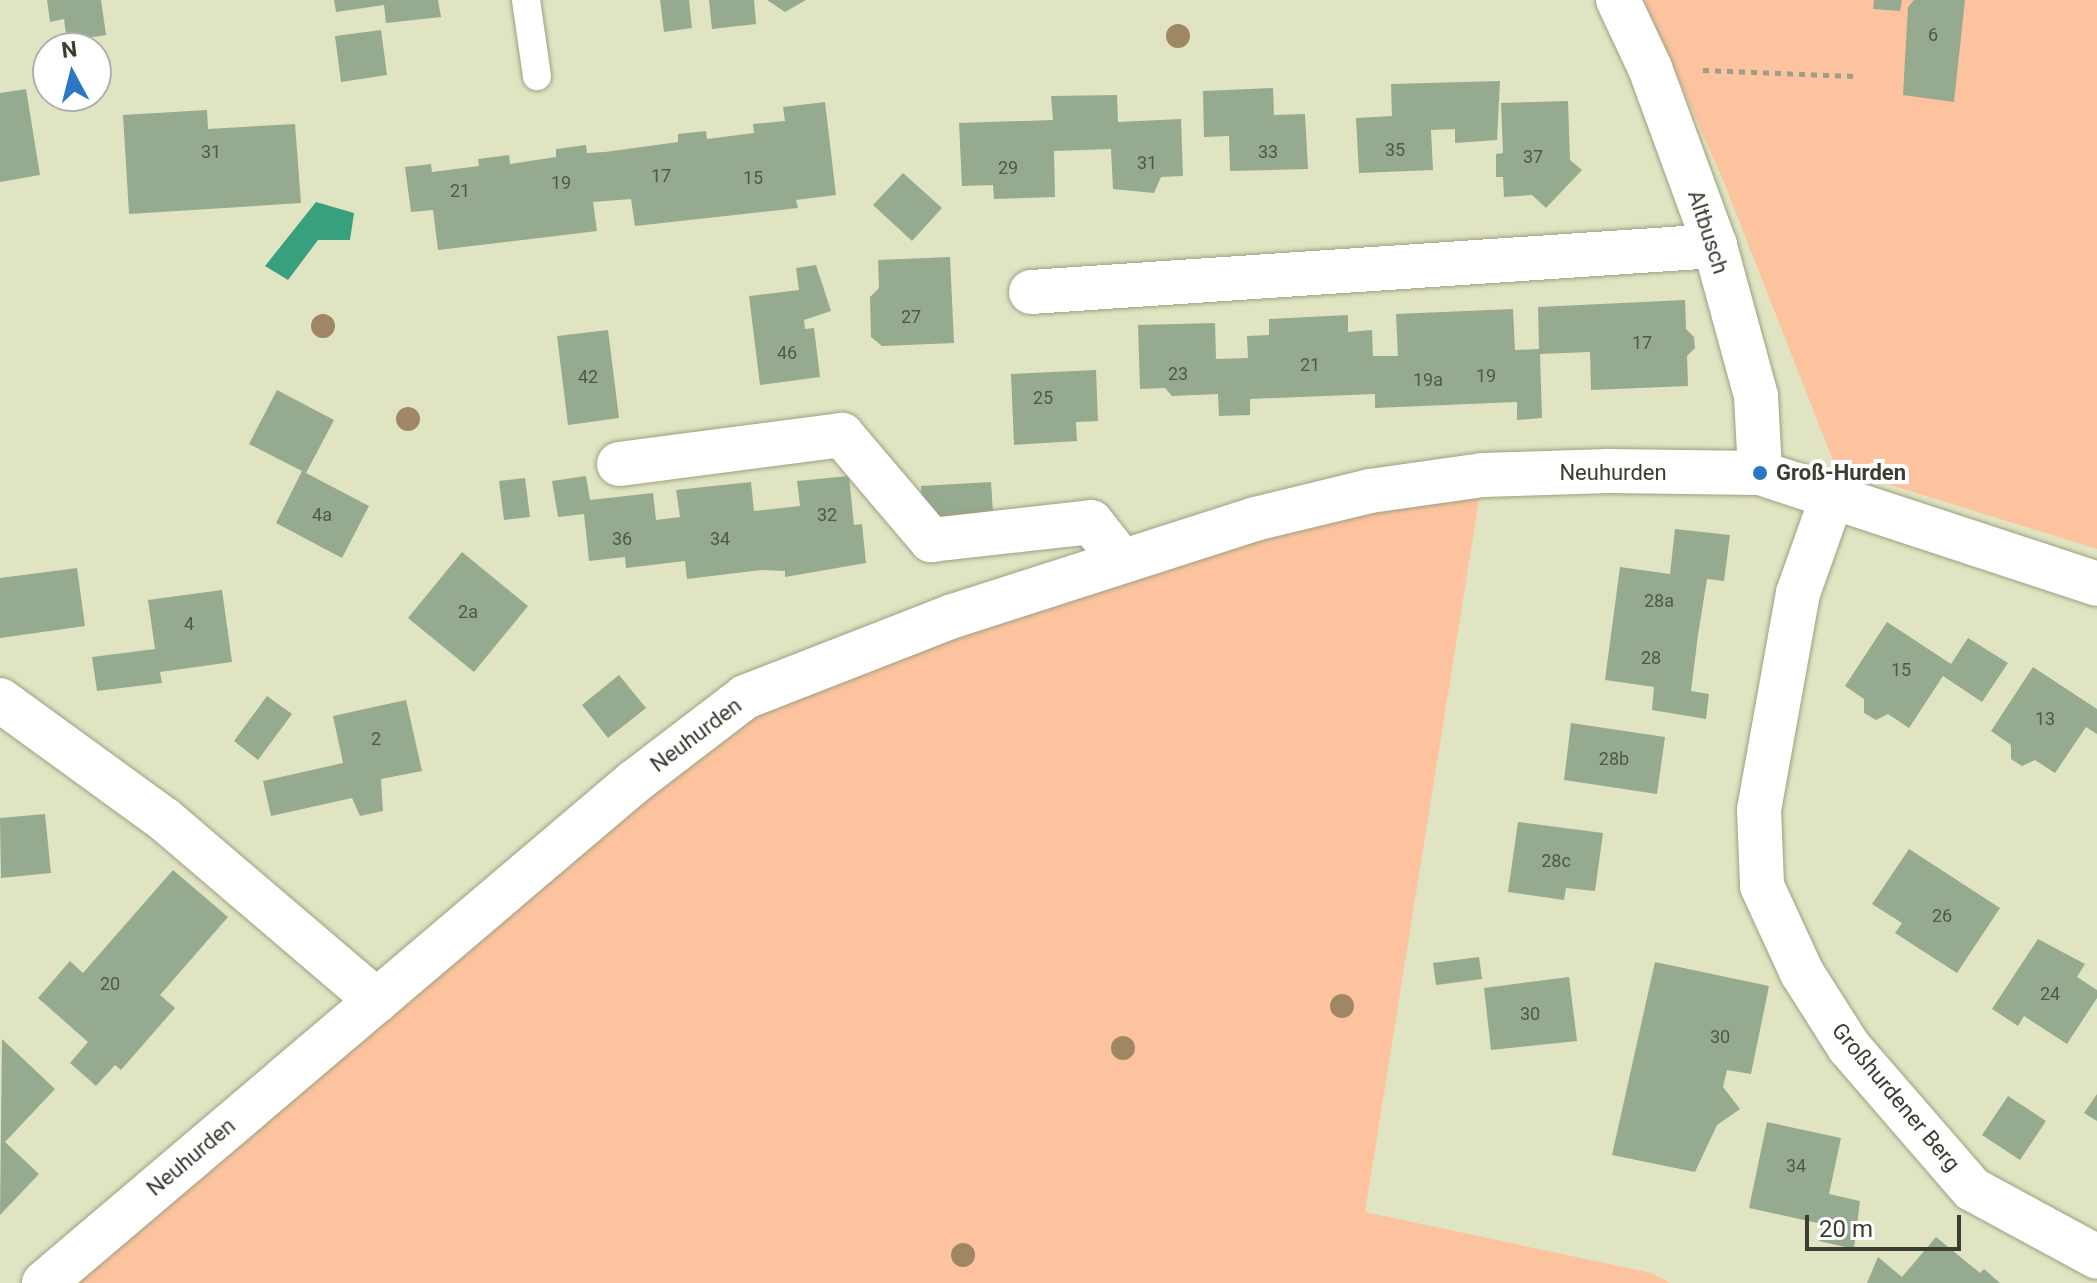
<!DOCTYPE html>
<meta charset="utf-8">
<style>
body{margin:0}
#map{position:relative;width:2097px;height:1283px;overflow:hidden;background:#e1e4c2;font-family:Roboto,sans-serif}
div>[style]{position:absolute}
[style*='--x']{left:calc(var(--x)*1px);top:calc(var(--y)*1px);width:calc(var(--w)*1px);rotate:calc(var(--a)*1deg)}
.green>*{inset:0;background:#fcc39e}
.water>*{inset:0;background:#39a07f}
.building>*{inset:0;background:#95aa8f}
.path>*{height:5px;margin-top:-2.5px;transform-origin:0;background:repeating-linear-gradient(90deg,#9c9e85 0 6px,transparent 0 12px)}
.roads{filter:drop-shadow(0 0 2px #9ea081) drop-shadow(0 0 2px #9ea081)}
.lane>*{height:28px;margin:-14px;padding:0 14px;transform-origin:14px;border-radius:14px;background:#fff}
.street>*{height:44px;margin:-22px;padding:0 22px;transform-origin:22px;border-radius:22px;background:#fff}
.trees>*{width:24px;height:24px;margin:-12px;border-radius:50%;background:#a08764}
.dots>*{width:22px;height:22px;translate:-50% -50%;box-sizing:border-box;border:4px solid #fff;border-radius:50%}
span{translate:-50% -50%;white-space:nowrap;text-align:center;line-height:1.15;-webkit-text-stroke:8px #fff;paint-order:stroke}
.number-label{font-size:18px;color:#525847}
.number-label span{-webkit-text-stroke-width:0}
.street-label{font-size:22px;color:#3c3d2f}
.poi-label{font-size:22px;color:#3c3d2f;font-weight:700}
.left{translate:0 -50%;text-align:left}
.north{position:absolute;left:32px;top:32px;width:80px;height:80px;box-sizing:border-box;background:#fff;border:2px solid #b1b1ac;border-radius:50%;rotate:353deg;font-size:22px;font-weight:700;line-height:32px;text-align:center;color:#3c3d2f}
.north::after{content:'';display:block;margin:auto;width:28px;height:36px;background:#2c76c6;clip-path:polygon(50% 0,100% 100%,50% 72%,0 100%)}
.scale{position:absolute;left:1805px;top:1215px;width:156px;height:36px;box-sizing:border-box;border:4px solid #3c3d2f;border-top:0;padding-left:10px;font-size:24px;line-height:28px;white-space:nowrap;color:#3c3d2f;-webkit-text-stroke:6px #fff;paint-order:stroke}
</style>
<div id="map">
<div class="green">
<i style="clip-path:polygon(1644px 0,2097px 0,2097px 549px,1836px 468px,1723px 180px)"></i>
<i style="clip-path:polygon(1483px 475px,1365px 1212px,1651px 1273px,1670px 1283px,44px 1283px,633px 782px,846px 653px)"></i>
</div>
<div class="water">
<i style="clip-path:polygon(316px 202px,354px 213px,350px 240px,318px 240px,288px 280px,265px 266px)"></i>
</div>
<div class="building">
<i style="clip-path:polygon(47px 0,101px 0,106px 35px,67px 41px,64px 19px,50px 22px)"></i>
<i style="clip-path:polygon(334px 0,438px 0,441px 17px,386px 23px,384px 5px,336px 12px)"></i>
<i style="clip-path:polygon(660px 0,689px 0,692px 28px,664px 32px)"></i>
<i style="clip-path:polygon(709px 0,754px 0,756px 24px,712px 29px)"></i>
<i style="clip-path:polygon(767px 0,806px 0,785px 12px)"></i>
<i style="clip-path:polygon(1874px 0,1902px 0,1900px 11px,1873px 9px)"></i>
<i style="clip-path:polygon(1914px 0,1965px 0,1954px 102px,1903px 95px,1908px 7px)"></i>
<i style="clip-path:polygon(381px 30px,387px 75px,341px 82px,335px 36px)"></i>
<i style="clip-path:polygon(1500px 81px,1497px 140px,1455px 143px,1455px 129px,1431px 130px,1433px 170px,1359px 173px,1356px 118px,1392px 116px,1391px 84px)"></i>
<i style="clip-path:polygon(1273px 88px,1274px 115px,1305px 114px,1308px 169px,1230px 171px,1229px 136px,1204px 137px,1203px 91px)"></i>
<i style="clip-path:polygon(26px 89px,40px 175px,0 182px,0 93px)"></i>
<i style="clip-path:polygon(1117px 95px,1118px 122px,1181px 119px,1183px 176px,1161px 177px,1154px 193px,1113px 189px,1111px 149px,1054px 151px,1055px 197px,994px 199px,993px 185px,962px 186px,959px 123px,1053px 120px,1051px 96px)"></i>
<i style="clip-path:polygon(1568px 101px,1570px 160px,1582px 170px,1546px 208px,1532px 195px,1504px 197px,1503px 177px,1496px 177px,1496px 154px,1503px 153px,1501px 103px)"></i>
<i style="clip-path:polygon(825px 102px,836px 195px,796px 200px,798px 208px,635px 226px,631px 199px,593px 202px,597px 231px,438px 250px,433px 210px,411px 212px,405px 167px,431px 164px,432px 172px,479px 166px,478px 159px,509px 155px,510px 164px,556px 157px,556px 149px,586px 145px,587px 153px,605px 152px,678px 142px,678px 134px,706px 131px,707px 139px,754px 133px,753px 124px,785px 121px,783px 107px)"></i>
<i style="clip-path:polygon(207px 110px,208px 129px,295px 124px,301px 203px,129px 214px,123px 115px)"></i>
<i style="clip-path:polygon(903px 173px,942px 208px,912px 241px,873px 205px)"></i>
<i style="clip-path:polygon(950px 257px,954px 343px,882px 346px,871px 337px,870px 297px,879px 288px,878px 260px)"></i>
<i style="clip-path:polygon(816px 265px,831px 311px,804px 320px,805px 329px,814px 328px,820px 377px,760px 385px,749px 296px,799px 290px,796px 268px)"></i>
<i style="clip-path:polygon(1685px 300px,1686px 329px,1694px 337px,1695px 348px,1687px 356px,1688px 386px,1591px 390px,1590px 352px,1540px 354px,1542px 418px,1517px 420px,1517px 402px,1375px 408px,1375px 394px,1250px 399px,1250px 415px,1219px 416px,1218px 394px,1172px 396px,1165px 388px,1140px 389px,1138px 325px,1215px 323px,1216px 359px,1248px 358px,1247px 336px,1269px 335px,1269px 319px,1348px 315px,1348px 332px,1372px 330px,1373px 356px,1398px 356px,1396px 314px,1513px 309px,1515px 350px,1539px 349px,1538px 307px)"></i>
<i style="clip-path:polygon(608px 330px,619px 418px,568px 425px,557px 336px)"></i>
<i style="clip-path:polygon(1096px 370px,1098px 421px,1076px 422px,1077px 441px,1014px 445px,1011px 374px)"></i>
<i style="clip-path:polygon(277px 390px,334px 420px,306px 473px,369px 506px,342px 558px,276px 523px,302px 471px,249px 444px)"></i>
<i style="clip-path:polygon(586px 476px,590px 500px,653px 493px,656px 520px,680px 517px,676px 490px,751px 482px,754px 511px,800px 506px,797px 481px,849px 476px,854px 525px,862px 524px,866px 563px,785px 577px,785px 571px,761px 570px,687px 579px,685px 561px,626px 568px,625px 557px,589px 561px,584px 514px,558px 517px,552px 481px)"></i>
<i style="clip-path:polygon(525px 478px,530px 517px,504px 520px,499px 481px)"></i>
<i style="clip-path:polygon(991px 482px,993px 512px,947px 517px,922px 512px,921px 486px)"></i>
<i style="clip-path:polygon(1675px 529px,1730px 535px,1724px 581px,1707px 579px,1698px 635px,1691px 691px,1709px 694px,1706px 719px,1652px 710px,1654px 687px,1605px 680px,1620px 567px,1670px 574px)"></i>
<i style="clip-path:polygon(462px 552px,528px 606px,474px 672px,408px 618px)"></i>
<i style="clip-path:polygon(77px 568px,85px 626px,0 638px,0 578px)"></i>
<i style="clip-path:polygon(222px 590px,232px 662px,160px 672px,162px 683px,97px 691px,92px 657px,155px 649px,148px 600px)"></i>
<i style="clip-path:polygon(1887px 622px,1951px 664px,1968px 638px,2008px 663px,1982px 702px,1943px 676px,1909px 728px,1888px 714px,1876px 720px,1864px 713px,1864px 699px,1845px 686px)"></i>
<i style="clip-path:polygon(2033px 667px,2097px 709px,2097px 734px,2086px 727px,2055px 773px,2035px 760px,2022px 766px,2011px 759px,2011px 745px,1991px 731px)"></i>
<i style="clip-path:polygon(619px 675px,646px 708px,608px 738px,582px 705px)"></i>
<i style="clip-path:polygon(267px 696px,292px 714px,258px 760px,234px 741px)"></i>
<i style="clip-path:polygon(406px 700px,422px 771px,381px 779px,383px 811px,360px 816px,352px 798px,271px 816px,263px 781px,343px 763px,333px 716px)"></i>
<i style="clip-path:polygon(1571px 723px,1665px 737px,1657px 794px,1564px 780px)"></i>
<i style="clip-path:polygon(45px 814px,51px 873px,1px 878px,0 818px)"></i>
<i style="clip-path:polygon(1518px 822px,1603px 833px,1595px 891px,1566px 888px,1564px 900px,1508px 892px)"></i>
<i style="clip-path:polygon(1909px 849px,2000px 908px,1957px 973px,1895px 933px,1902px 923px,1872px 904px)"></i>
<i style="clip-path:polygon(173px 870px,228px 917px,160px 995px,175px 1008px,121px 1070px,115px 1065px,96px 1086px,70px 1063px,88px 1042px,38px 998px,70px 961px,83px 973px)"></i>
<i style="clip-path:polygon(2038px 939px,2085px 964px,2077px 977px,2097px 990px,2097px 998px,2067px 1044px,2024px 1016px,2018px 1026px,1992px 1009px)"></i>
<i style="clip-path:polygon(1479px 957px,1482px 979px,1436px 985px,1433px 963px)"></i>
<i style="clip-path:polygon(1655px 962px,1769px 986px,1751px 1074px,1727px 1070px,1723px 1087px,1740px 1109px,1717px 1125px,1695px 1172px,1612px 1155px)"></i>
<i style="clip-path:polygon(1569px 977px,1577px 1041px,1491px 1050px,1484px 988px)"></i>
<i style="clip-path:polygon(2px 1039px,55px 1089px,5px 1142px,39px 1174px,0 1215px)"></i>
<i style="clip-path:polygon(2097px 1094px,2097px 1121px,2084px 1113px)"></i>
<i style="clip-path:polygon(2008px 1096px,2046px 1121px,2020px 1160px,1982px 1135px)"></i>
<i style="clip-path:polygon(1767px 1122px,1841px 1138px,1829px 1194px,1860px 1201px,1854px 1249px,1819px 1241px,1822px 1224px,1749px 1208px)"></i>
<i style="clip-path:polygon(1936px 1237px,1980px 1273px,1984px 1269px,2000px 1283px,1867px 1283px,1878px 1257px,1902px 1277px)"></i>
</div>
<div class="path">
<i style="--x:1703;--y:70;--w:151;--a:2.3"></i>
</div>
<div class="roads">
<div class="lane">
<i style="--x:526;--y:0;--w:77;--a:81.8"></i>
</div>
<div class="street">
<i style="--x:1618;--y:0;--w:75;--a:64.8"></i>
<i style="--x:1650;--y:68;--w:189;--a:69.9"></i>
<i style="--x:1715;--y:246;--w:156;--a:74.7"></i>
<i style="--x:1756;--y:396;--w:77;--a:87"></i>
<i style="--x:1031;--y:292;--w:686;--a:-3.85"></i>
<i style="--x:619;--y:464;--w:225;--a:-7.4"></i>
<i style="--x:842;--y:435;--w:138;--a:49.7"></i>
<i style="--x:931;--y:540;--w:161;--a:-6.4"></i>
<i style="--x:1091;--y:522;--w:48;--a:51.7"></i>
<i style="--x:1831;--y:500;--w:99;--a:109.5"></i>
<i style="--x:1798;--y:593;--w:220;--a:100.2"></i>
<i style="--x:1759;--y:810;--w:76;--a:87.7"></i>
<i style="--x:1762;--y:886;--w:96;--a:65.3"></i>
<i style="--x:1802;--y:973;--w:88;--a:57.6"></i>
<i style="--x:1849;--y:1047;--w:188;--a:49.1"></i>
<i style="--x:1972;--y:1189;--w:142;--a:28.5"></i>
<i style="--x:0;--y:700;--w:203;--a:36"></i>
<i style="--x:164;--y:819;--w:280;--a:40.5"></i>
<i style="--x:44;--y:1283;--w:774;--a:-40.34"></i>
<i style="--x:634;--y:782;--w:140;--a:-37.4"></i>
<i style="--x:745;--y:697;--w:223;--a:-21.3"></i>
<i style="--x:953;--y:616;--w:317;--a:-17.8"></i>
<i style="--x:1255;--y:519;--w:118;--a:-13.7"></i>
<i style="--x:1370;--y:491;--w:114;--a:-8.1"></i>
<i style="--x:1483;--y:475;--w:125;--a:-1.8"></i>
<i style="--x:1608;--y:471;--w:152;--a:0.8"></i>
<i style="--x:1760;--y:473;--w:355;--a:18.2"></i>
</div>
</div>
<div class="trees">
<i style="left:1178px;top:36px"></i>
<i style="left:323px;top:326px"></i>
<i style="left:408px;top:419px"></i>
<i style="left:1342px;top:1006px"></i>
<i style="left:1123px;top:1048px"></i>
<i style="left:963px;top:1255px"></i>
</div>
<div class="dots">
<i style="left:1760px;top:473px;background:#2c76c6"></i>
</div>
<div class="number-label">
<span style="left:1933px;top:35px">6</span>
<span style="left:1395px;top:150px">35</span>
<span style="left:211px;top:152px">31</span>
<span style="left:1268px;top:152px">33</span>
<span style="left:1533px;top:157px">37</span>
<span style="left:1147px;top:163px">31</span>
<span style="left:1008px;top:168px">29</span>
<span style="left:661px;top:176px">17</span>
<span style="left:753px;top:178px">15</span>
<span style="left:561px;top:183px">19</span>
<span style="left:460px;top:191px">21</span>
<span style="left:911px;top:317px">27</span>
<span style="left:1642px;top:343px">17</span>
<span style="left:787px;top:353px">46</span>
<span style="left:1310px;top:365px">21</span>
<span style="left:1178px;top:374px">23</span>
<span style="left:1486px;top:376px">19</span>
<span style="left:588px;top:377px">42</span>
<span style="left:1428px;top:380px">19a</span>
<span style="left:1043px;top:398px">25</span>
<span style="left:322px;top:515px">4a</span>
<span style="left:827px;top:515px">32</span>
<span style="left:622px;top:539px">36</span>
<span style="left:720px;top:539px">34</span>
<span style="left:1659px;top:601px">28a</span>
<span style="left:468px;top:612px">2a</span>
<span style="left:189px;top:624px">4</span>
<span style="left:1651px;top:658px">28</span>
<span style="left:1901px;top:670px">15</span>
<span style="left:2045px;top:719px">13</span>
<span style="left:376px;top:739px">2</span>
<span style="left:1614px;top:759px">28b</span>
<span style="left:1556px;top:861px">28c</span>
<span style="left:1942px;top:916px">26</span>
<span style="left:110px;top:984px">20</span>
<span style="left:2050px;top:994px">24</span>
<span style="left:1530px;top:1014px">30</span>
<span style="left:1720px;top:1037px">30</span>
<span style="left:1796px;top:1166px">34</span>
</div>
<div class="street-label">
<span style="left:1708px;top:232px;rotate:72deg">Altbusch</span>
<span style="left:1613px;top:473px">Neuhurden</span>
<span style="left:696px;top:735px;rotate:-37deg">Neuhurden</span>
<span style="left:1896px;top:1097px;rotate:50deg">Großhurdener Berg</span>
<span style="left:191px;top:1157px;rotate:-40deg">Neuhurden</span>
</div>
<div class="poi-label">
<span class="left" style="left:1776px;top:473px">Groß-Hurden</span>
</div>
<div class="north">N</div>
<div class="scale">20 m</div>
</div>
